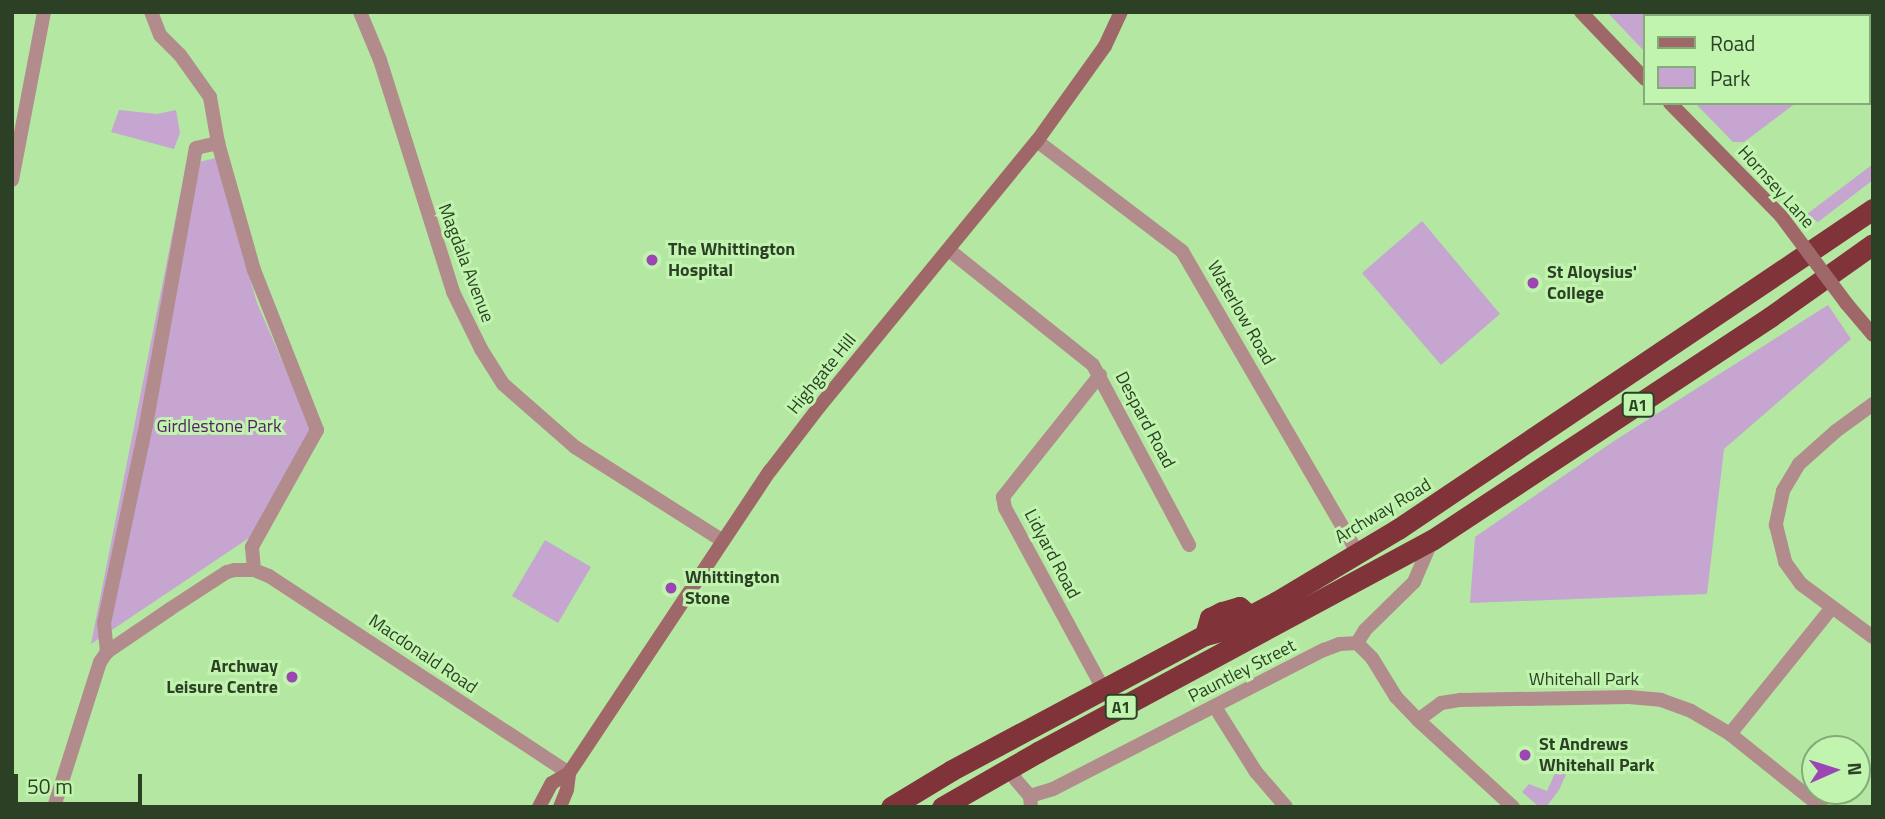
<!DOCTYPE html>
<style>
body{margin:0}
#map{position:relative;width:1885px;height:819px;overflow:hidden;background:#b3e7a2;font-family:"Titillium Web",sans-serif}
div>[style]{position:absolute}
[style*='--x']{left:calc(var(--x)*1px);top:calc(var(--y)*1px);width:calc(var(--w)*1px);rotate:calc(var(--a)*1deg)}
.green>*{inset:0;background:#c7a5d1}
.street>*{height:14px;margin:-7px;padding:0 7px;transform-origin:7px;border-radius:7px;background:#b28b8c}
.secondary>*{height:14px;margin:-7px;padding:0 7px;transform-origin:7px;border-radius:7px;background:#9f6768}
.highway>*{height:21px;margin:-10.5px;padding:0 10.5px;transform-origin:10.5px;border-radius:10.5px;background:#803439}
.secondary-bridge>*{height:14px;margin:-7px;padding:0 7px;transform-origin:7px;border-radius:7px;background:#9f6768}
.dots>*{width:19px;height:19px;translate:-50% -50%;box-sizing:border-box;border:4px solid #c0f4af;border-radius:50%}
span{translate:-50% -50%;white-space:nowrap;text-align:center;line-height:1.15;-webkit-text-stroke:6px #c0f4af;paint-order:stroke}
.shield-label span{padding:2px 5px;background:#c0f4af;border:2px solid;border-radius:5px;-webkit-text-stroke-width:0}
.shield-label{font-size:16px;color:#2c4025;font-weight:700}
.street-label{font-size:18px;color:#2c4025}
.poi-label{font-size:18px;color:#2c4025;font-weight:700}
.left{translate:0 -50%;text-align:left}
.right{translate:-100% -50%;text-align:right}
.park-label{font-size:18px;color:#541f63}
.frame{position:absolute;inset:0;border:14px solid #2c4025;pointer-events:none}
.legend{position:absolute;left:1643px;top:14px;width:228px;height:91px;box-sizing:border-box;background:#c0f4af;border:2px solid #85ac78;margin:0;padding:9px 12px;list-style:none;font-size:21px;color:#2c4025}
.legend li{display:flex;align-items:center;gap:14px;height:35px}
.legend b{width:35px;border:2px solid #85ac78}
.north{position:absolute;left:1801px;top:735px;width:70px;height:70px;box-sizing:border-box;background:#c0f4af;border:2px solid #85ac78;border-radius:50%;rotate:87deg;font-size:19px;font-weight:700;line-height:28px;text-align:center;color:#2c4025}
.north::after{content:'';display:block;margin:auto;width:24px;height:32px;background:#9c46b4;clip-path:polygon(50% 0,100% 100%,50% 72%,0 100%)}
.scale{position:absolute;left:14px;top:774px;width:128px;height:32px;box-sizing:border-box;border:4px solid #2c4025;border-top:0;padding-left:9px;font-size:21px;line-height:24px;white-space:nowrap;color:#2c4025;-webkit-text-stroke:5px #c0f4af;paint-order:stroke}
</style>
<div id="map">
<div class="green">
<i style="clip-path:polygon(1607px 12px,1873px 12px,1873px 47px,1869px 50px,1869px 16px,1645px 16px,1645px 52px)"></i>
<i style="clip-path:polygon(1695px 103px,1796px 103px,1744px 142px,1733px 142px)"></i>
<i style="clip-path:polygon(119px 110px,157px 114px,176px 110px,180px 133px,174px 149px,111px 132px)"></i>
<i style="clip-path:polygon(216px 158px,257px 303px,313px 432px,252px 536px,91px 644px,186px 165px)"></i>
<i style="clip-path:polygon(1873px 164px,1873px 180px,1818px 222px,1807px 214px)"></i>
<i style="clip-path:polygon(1422px 221px,1500px 314px,1441px 365px,1362px 273px)"></i>
<i style="clip-path:polygon(1828px 305px,1851px 339px,1724px 449px,1707px 594px,1470px 603px,1475px 537px,1614px 441px)"></i>
<i style="clip-path:polygon(545px 540px,591px 567px,558px 623px,512px 596px)"></i>
<i style="clip-path:polygon(1567px 772px,1559px 790px,1546px 807px,1539px 807px,1522px 792px,1529px 784px,1547px 791px,1555px 773px,1560px 775px)"></i>
</div>
<div class="street">
<i style="--x:360;--y:12;--w:52;--a:67.4"></i>
<i style="--x:380;--y:60;--w:243;--a:72.5"></i>
<i style="--x:453;--y:292;--w:64;--a:63.8"></i>
<i style="--x:481;--y:349;--w:41;--a:57.8"></i>
<i style="--x:503;--y:384;--w:96;--a:41.2"></i>
<i style="--x:575;--y:447;--w:175;--a:32.4"></i>
<i style="--x:1037;--y:141;--w:182;--a:37.2"></i>
<i style="--x:1182;--y:251;--w:350;--a:59.8"></i>
<i style="--x:218;--y:143;--w:132;--a:74.2"></i>
<i style="--x:254;--y:270;--w:172;--a:68.5"></i>
<i style="--x:317;--y:430;--w:134;--a:119.1"></i>
<i style="--x:252;--y:547;--w:23;--a:85"></i>
<i style="--x:12;--y:180;--w:171;--a:-79.2"></i>
<i style="--x:949;--y:250;--w:184;--a:38.6"></i>
<i style="--x:1093;--y:365;--w:204;--a:61.9"></i>
<i style="--x:1100;--y:375;--w:156;--a:128.5"></i>
<i style="--x:1003;--y:497;--w:11;--a:80"></i>
<i style="--x:1005;--y:508;--w:207;--a:61.5"></i>
<i style="--x:1873;--y:404;--w:46;--a:143.9"></i>
<i style="--x:1836;--y:431;--w:50;--a:138.3"></i>
<i style="--x:1799;--y:464;--w:31;--a:121"></i>
<i style="--x:1783;--y:491;--w:35;--a:102"></i>
<i style="--x:1776;--y:525;--w:38;--a:76"></i>
<i style="--x:1785;--y:562;--w:27;--a:54"></i>
<i style="--x:1801;--y:584;--w:89;--a:36.4"></i>
<i style="--x:1357;--y:643;--w:21;--a:45"></i>
<i style="--x:1372;--y:658;--w:46;--a:58.4"></i>
<i style="--x:1396;--y:697;--w:32;--a:46"></i>
<i style="--x:1418;--y:720;--w:29;--a:-36"></i>
<i style="--x:1441;--y:703;--w:20;--a:-9"></i>
<i style="--x:1461;--y:700;--w:168;--a:-1"></i>
<i style="--x:1629;--y:697;--w:32;--a:5"></i>
<i style="--x:1661;--y:700;--w:32;--a:20"></i>
<i style="--x:1691;--y:711;--w:45;--a:30.5"></i>
<i style="--x:1730;--y:734;--w:117;--a:38.7"></i>
<i style="--x:107;--y:652;--w:29;--a:-96"></i>
<i style="--x:104;--y:623;--w:202;--a:-78"></i>
<i style="--x:146;--y:425;--w:281;--a:-79.8"></i>
<i style="--x:196;--y:148;--w:23;--a:-13"></i>
<i style="--x:218;--y:143;--w:47;--a:-99.9"></i>
<i style="--x:210;--y:97;--w:52;--a:-125.5"></i>
<i style="--x:180;--y:55;--w:28;--a:-135"></i>
<i style="--x:160;--y:35;--w:25;--a:-111"></i>
<i style="--x:1215;--y:707;--w:77;--a:57.8"></i>
<i style="--x:1256;--y:772;--w:46;--a:49.4"></i>
<i style="--x:1418;--y:720;--w:129;--a:42.5"></i>
<i style="--x:1730;--y:734;--w:161;--a:-51.1"></i>
<i style="--x:1010;--y:768;--w:13;--a:63"></i>
<i style="--x:1016;--y:780;--w:21;--a:49"></i>
<i style="--x:1030;--y:796;--w:11;--a:85"></i>
<i style="--x:1030;--y:796;--w:24;--a:-17"></i>
<i style="--x:1053;--y:789;--w:305;--a:-27.2"></i>
<i style="--x:1324;--y:650;--w:17;--a:-21"></i>
<i style="--x:1340;--y:644;--w:17;--a:-3"></i>
<i style="--x:1357;--y:643;--w:15;--a:-58"></i>
<i style="--x:1365;--y:630;--w:69;--a:-44.4"></i>
<i style="--x:1414;--y:582;--w:46;--a:-66.8"></i>
<i style="--x:54;--y:807;--w:152;--a:-72.4"></i>
<i style="--x:100;--y:662;--w:12;--a:-55"></i>
<i style="--x:107;--y:652;--w:76;--a:-34.3"></i>
<i style="--x:170;--y:609;--w:68;--a:-33"></i>
<i style="--x:227;--y:572;--w:8;--a:-14"></i>
<i style="--x:235;--y:570;--w:19;--a:0"></i>
<i style="--x:254;--y:570;--w:16;--a:22"></i>
<i style="--x:269;--y:576;--w:359;--a:33.3"></i>
</div>
<div class="secondary">
<i style="--x:1581;--y:12;--w:93;--a:46.3"></i>
<i style="--x:1670;--y:103;--w:158;--a:45.5"></i>
<i style="--x:1846;--y:303;--w:42;--a:49.8"></i>
<i style="--x:539;--y:807;--w:27;--a:-62"></i>
<i style="--x:552;--y:783;--w:20;--a:-30"></i>
<i style="--x:569;--y:773;--w:363;--a:-56.4"></i>
<i style="--x:770;--y:471;--w:81;--a:-52.6"></i>
<i style="--x:819;--y:407;--w:344;--a:-50.7"></i>
<i style="--x:1037;--y:141;--w:117;--a:-54.4"></i>
<i style="--x:1105;--y:46;--w:38;--a:-65"></i>
<i style="--x:560;--y:807;--w:18;--a:-68"></i>
<i style="--x:567;--y:790;--w:17;--a:-83"></i>
</div>
<div class="highway">
<i style="--x:1205;--y:635;--w:18;--a:-74"></i>
<i style="--x:1210;--y:618;--w:13;--a:-27"></i>
<i style="--x:1222;--y:612;--w:18;--a:-16"></i>
<i style="--x:1239;--y:607;--w:14;--a:39"></i>
<i style="--x:891;--y:807;--w:71;--a:-31.2"></i>
<i style="--x:952;--y:770;--w:287;--a:-28.1"></i>
<i style="--x:1205;--y:635;--w:16;--a:-14"></i>
<i style="--x:1221;--y:631;--w:62;--a:-27.8"></i>
<i style="--x:1276;--y:602;--w:142;--a:-30.9"></i>
<i style="--x:1398;--y:529;--w:573;--a:-33.97"></i>
<i style="--x:942;--y:807;--w:111;--a:-29.8"></i>
<i style="--x:1038;--y:752;--w:447;--a:-28.3"></i>
<i style="--x:1432;--y:540;--w:405;--a:-33.4"></i>
<i style="--x:1770;--y:317;--w:126;--a:-35.3"></i>
</div>
<div class="secondary-bridge">
<i style="--x:1781;--y:216;--w:109;--a:53.2"></i>
</div>
<div class="dots">
<i style="left:652px;top:260px;background:#9c46b4"></i>
<i style="left:1533px;top:283px;background:#9c46b4"></i>
<i style="left:671px;top:588px;background:#9c46b4"></i>
<i style="left:292px;top:677px;background:#9c46b4"></i>
<i style="left:1525px;top:755px;background:#9c46b4"></i>
</div>
<div class="shield-label">
<span style="left:1638px;top:405px">A1</span>
<span style="left:1121px;top:707px">A1</span>
</div>
<div class="street-label">
<span style="left:1776px;top:187px;rotate:48deg">Hornsey Lane</span>
<span style="left:466px;top:263px;rotate:69deg">Magdala Avenue</span>
<span style="left:1241px;top:313px;rotate:60deg">Waterlow Road</span>
<span style="left:822px;top:374px;rotate:-51deg">Highgate Hill</span>
<span style="left:1145px;top:420px;rotate:62deg">Despard Road</span>
<span style="left:1383px;top:511px;rotate:-31deg">Archway Road</span>
<span style="left:1052px;top:554px;rotate:62deg">Lidyard Road</span>
<span style="left:423px;top:654px;rotate:34deg">Macdonald Road</span>
<span style="left:1242px;top:671px;rotate:-27deg">Pauntley Street</span>
<span style="left:1584px;top:679px">Whitehall Park</span>
</div>
<div class="poi-label">
<span class="left" style="left:668px;top:260px">The Whittington<br>Hospital</span>
<span class="left" style="left:1547px;top:283px">St Aloysius'<br>College</span>
<span class="left" style="left:685px;top:588px">Whittington<br>Stone</span>
<span class="right" style="left:278px;top:677px">Archway<br>Leisure Centre</span>
<span class="left" style="left:1539px;top:755px">St Andrews<br>Whitehall Park</span>
</div>
<div class="park-label">
<span style="left:219px;top:426px">Girdlestone Park</span>
</div>
<div class="frame"></div>
<ul class="legend">
<li><b style="height:9px;background:#9f6768"></b>Road</li>
<li><b style="height:19px;background:#c7a5d1"></b>Park</li>
</ul>
<div class="north">N</div>
<div class="scale">50 m</div>
</div>
